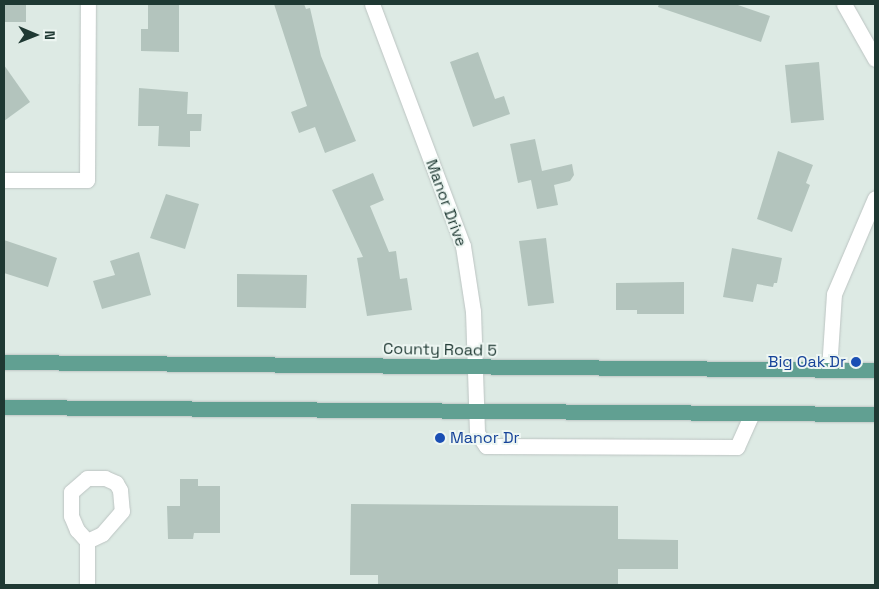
<!DOCTYPE html>
<style>
body{margin:0}
#map{position:relative;width:879px;height:589px;overflow:hidden;background:#ddeae4;font-family:"Space Grotesk",sans-serif}
div>[style]{position:absolute}
[style*='--x']{left:calc(var(--x)*1px);top:calc(var(--y)*1px);width:calc(var(--w)*1px);rotate:calc(var(--a)*1deg)}
.building>*{inset:0;background:#b3c4bd}
.roads{filter:drop-shadow(0 0 1px #bcc4c2) drop-shadow(0 0 1px #bcc4c2)}
.minor>*{height:15px;margin:-7.5px;padding:0 7.5px;transform-origin:7.5px;border-radius:7.5px;background:#fff}
.major>*{height:15px;margin:-7.5px;padding:0 7.5px;transform-origin:7.5px;border-radius:7.5px;background:#61a092}
.dots>*{width:14px;height:14px;translate:-50% -50%;box-sizing:border-box;border:2px solid #edf6f2;border-radius:50%}
span{translate:-50% -50%;white-space:nowrap;text-align:center;line-height:1.15;-webkit-text-stroke:4px #edf6f2;paint-order:stroke}
.street-label{font-size:16px;color:#1f3933}
.transit-label{font-size:16px;color:#164399}
.right{translate:-100% -50%;text-align:right}
.left{translate:0 -50%;text-align:left}
.frame{position:absolute;inset:0;border:5px solid #1f3933;pointer-events:none}
.north{position:absolute;left:10px;top:10px;width:50px;height:50px;-webkit-text-stroke:4px #edf6f2;paint-order:stroke;rotate:91deg;font-size:14px;font-weight:700;line-height:20px;text-align:center;color:#1f3933}
.north::after{content:'';display:block;margin:auto;width:18px;height:22px;background:#1f3933;clip-path:polygon(50% 0,100% 100%,50% 72%,0 100%)}
</style>
<div id="map">
<div class="building">
<i style="clip-path:polygon(4px 4px,26px 4px,26px 22px,4px 22px)"></i>
<i style="clip-path:polygon(148px 4px,179px 4px,179px 52px,141px 51px,141px 29px,148px 29px)"></i>
<i style="clip-path:polygon(274px 4px,304px 4px,306px 9px,310px 8px,321px 56px,356px 141px,325px 153px,315px 127px,299px 133px,291px 112px,307px 106px)"></i>
<i style="clip-path:polygon(659px 4px,735px 4px,770px 16px,761px 42px,658px 7px)"></i>
<i style="clip-path:polygon(478px 52px,495px 99px,504px 96px,510px 114px,473px 127px,450px 62px)"></i>
<i style="clip-path:polygon(819px 62px,824px 120px,791px 123px,785px 65px)"></i>
<i style="clip-path:polygon(4px 65px,30px 102px,4px 121px)"></i>
<i style="clip-path:polygon(139px 88px,188px 92px,187px 114px,202px 114px,201px 131px,190px 131px,190px 147px,158px 146px,159px 126px,138px 126px)"></i>
<i style="clip-path:polygon(535px 139px,542px 171px,572px 164px,574px 175px,570px 181px,554px 185px,558px 205px,537px 209px,531px 180px,518px 183px,510px 144px)"></i>
<i style="clip-path:polygon(778px 151px,813px 165px,806px 183px,810px 185px,792px 232px,757px 219px)"></i>
<i style="clip-path:polygon(373px 173px,384px 200px,370px 206px,389px 252px,396px 251px,400px 279px,407px 278px,412px 310px,367px 316px,357px 258px,363px 257px,332px 190px)"></i>
<i style="clip-path:polygon(166px 194px,199px 204px,185px 249px,150px 238px)"></i>
<i style="clip-path:polygon(546px 238px,554px 303px,528px 306px,519px 241px)"></i>
<i style="clip-path:polygon(4px 240px,57px 258px,48px 287px,4px 273px)"></i>
<i style="clip-path:polygon(732px 248px,782px 258px,777px 283px,774px 283px,773px 287px,757px 284px,753px 302px,723px 297px)"></i>
<i style="clip-path:polygon(139px 252px,151px 295px,102px 309px,93px 281px,115px 275px,110px 261px)"></i>
<i style="clip-path:polygon(237px 274px,307px 275px,306px 308px,237px 307px)"></i>
<i style="clip-path:polygon(684px 282px,684px 314px,637px 314px,637px 310px,616px 310px,616px 283px)"></i>
<i style="clip-path:polygon(180px 479px,198px 479px,198px 486px,220px 486px,220px 533px,194px 533px,193px 539px,168px 539px,167px 506px,180px 506px)"></i>
<i style="clip-path:polygon(351px 504px,618px 506px,618px 539px,678px 540px,678px 569px,618px 569px,618px 585px,378px 585px,378px 575px,350px 575px)"></i>
</div>
<div class="roads">
<div class="minor">
<i style="--x:372;--y:4;--w:259;--a:69.4"></i>
<i style="--x:463;--y:246;--w:66;--a:81.3"></i>
<i style="--x:473;--y:311;--w:122;--a:88.1"></i>
<i style="--x:477;--y:433;--w:16;--a:55"></i>
<i style="--x:486;--y:446;--w:251;--a:0.2"></i>
<i style="--x:737;--y:447;--w:37;--a:-66"></i>
<i style="--x:844;--y:4;--w:63;--a:60.6"></i>
<i style="--x:4;--y:180;--w:83;--a:0"></i>
<i style="--x:87;--y:180;--w:176;--a:-89.7"></i>
<i style="--x:829;--y:369;--w:75;--a:-86.2"></i>
<i style="--x:834;--y:294;--w:104;--a:-66.9"></i>
<i style="--x:87;--y:585;--w:44;--a:-90"></i>
<i style="--x:87;--y:541;--w:15;--a:-132"></i>
<i style="--x:77;--y:530;--w:15;--a:-113"></i>
<i style="--x:71;--y:516;--w:24;--a:-90"></i>
<i style="--x:71;--y:492;--w:21;--a:-41"></i>
<i style="--x:87;--y:478;--w:18;--a:0"></i>
<i style="--x:105;--y:478;--w:12;--a:24"></i>
<i style="--x:116;--y:483;--w:8;--a:60"></i>
<i style="--x:120;--y:490;--w:21;--a:85"></i>
<i style="--x:122;--y:511;--w:30;--a:131"></i>
<i style="--x:102;--y:534;--w:17;--a:155"></i>
</div>
<div class="major">
<i style="--x:4;--y:362;--w:871;--a:0.53"></i>
<i style="--x:4;--y:407;--w:871;--a:0.46"></i>
</div>
</div>
<div class="dots">
<i style="left:856px;top:362px;background:#1a4fb4"></i>
<i style="left:440px;top:438px;background:#1a4fb4"></i>
</div>
<div class="street-label">
<span style="left:446px;top:203px;rotate:70deg">Manor Drive</span>
<span style="left:440px;top:350px;rotate:1deg">County Road 5</span>
</div>
<div class="transit-label">
<span class="right" style="left:846px;top:362px">Big Oak Dr</span>
<span class="left" style="left:450px;top:438px">Manor Dr</span>
</div>
<div class="frame"></div>
<div class="north">N</div>
</div>
